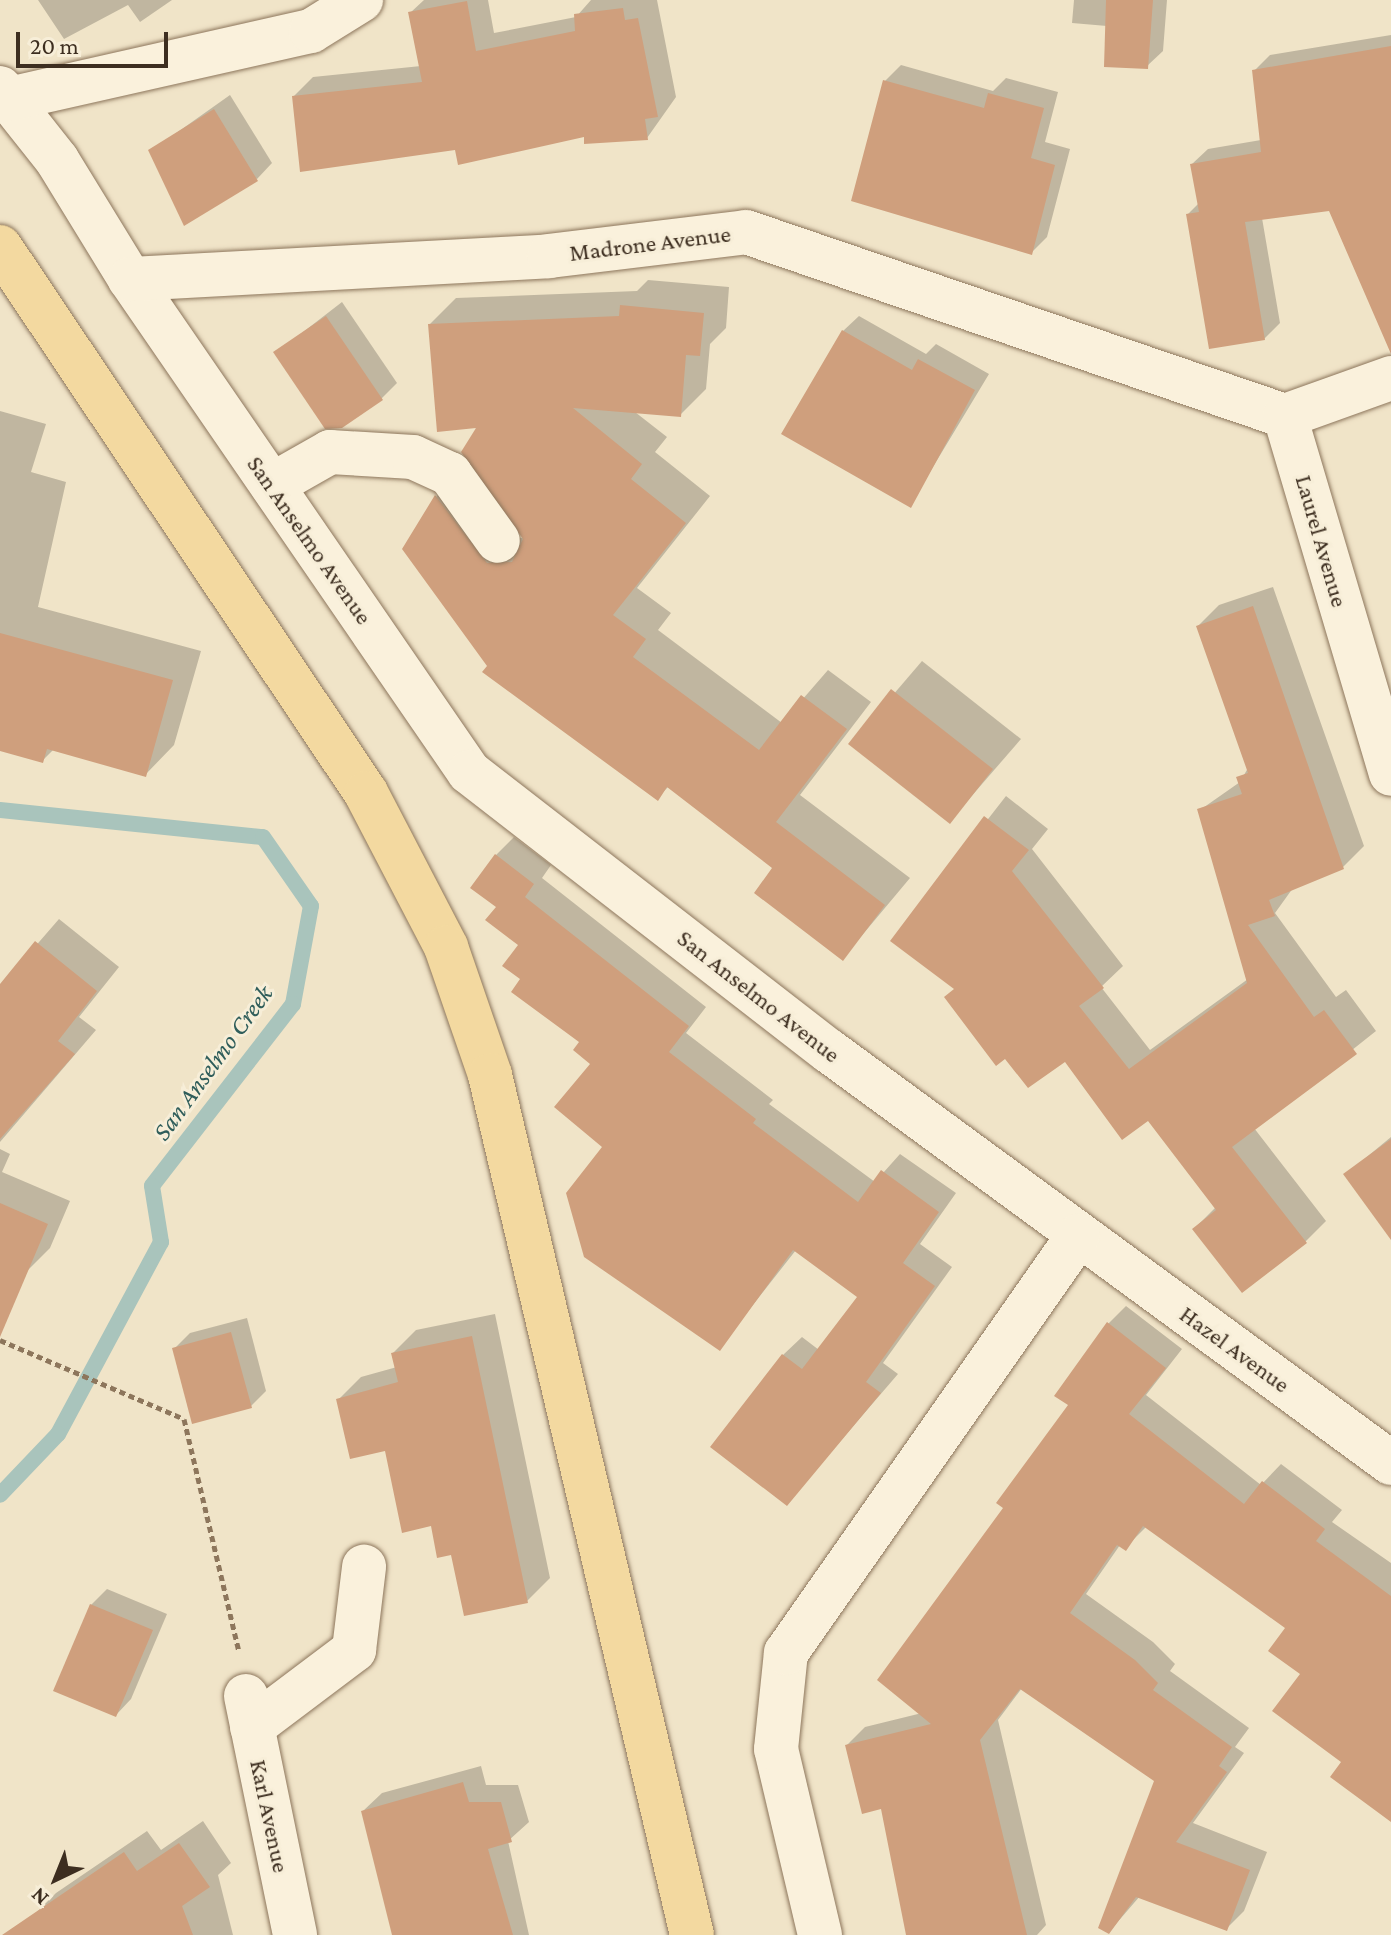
<!DOCTYPE html>
<style>
body{margin:0}
#map{position:relative;width:1391px;height:1935px;overflow:hidden;background:#f0e4c8;font-family:"Crimson Pro",serif}
div>[style]{position:absolute}
[style*='--x']{left:calc(var(--x)*1px);top:calc(var(--y)*1px);width:calc(var(--w)*1px);rotate:calc(var(--a)*1deg)}
.shadow>*{inset:0;background:#0003}
.stream>*{height:16px;margin:-8px;padding:0 8px;transform-origin:8px;border-radius:8px;background:#a9c4bc}
.building>*{inset:0;background:#cf9f7d}
.path>*{height:5px;margin-top:-2.5px;transform-origin:0;background:repeating-linear-gradient(90deg,#8d765c 0 6px,transparent 0 10px)}
.roads{filter:drop-shadow(0 0 2px #8d765c) drop-shadow(0 0 2px #8d765c)}
.minor>*{height:44px;margin:-22px;padding:0 22px;transform-origin:22px;border-radius:22px;background:#faf1dc}
.major>*{height:44px;margin:-22px;padding:0 22px;transform-origin:22px;border-radius:22px;background:#f3d9a0}
span{translate:-50% -50%;white-space:nowrap;text-align:center;line-height:1.15;-webkit-text-stroke:6px #f7eed8;paint-order:stroke}
.street-label{font-size:24px;color:#3d2e20}
.water-label{font-size:26px;color:#2f5d5a;font-style:italic}
.north{position:absolute;left:16px;top:1839px;width:80px;height:80px;-webkit-text-stroke:6px #f7eed8;paint-order:stroke;rotate:223deg;font-size:22px;font-weight:700;line-height:32px;text-align:center;color:#3d2e20}
.north::after{content:'';display:block;margin:auto;width:28px;height:36px;background:#3d2e20;clip-path:polygon(50% 0,100% 100%,50% 72%,0 100%)}
.scale{position:absolute;left:16px;top:32px;width:152px;height:36px;box-sizing:border-box;border:4px solid #3d2e20;border-top:0;padding-left:10px;font-size:24px;line-height:28px;white-space:nowrap;color:#3d2e20;-webkit-text-stroke:6px #f7eed8;paint-order:stroke}
</style>
<div id="map">
<div class="shadow">
<i style="clip-path:polygon(38px 0,172px 0,140px 22px,128px 5px,64px 39px)"></i>
<i style="clip-path:polygon(424px 0,488px 0,494px 33px,576px 17px,591px 0,657px 0,676px 97px,647px 138px,585px 134px,457px 148px,294px 96px,313px 77px,421px 66px,410px 13px)"></i>
<i style="clip-path:polygon(1074px 0,1167px 0,1163px 51px,1147px 66px,1107px 26px,1072px 23px)"></i>
<i style="clip-path:polygon(1391px 35px,1391px 305px,1330px 208px,1262px 218px,1280px 323px,1264px 339px,1188px 214px,1199px 203px,1192px 164px,1208px 149px,1261px 140px,1254px 71px,1270px 55px)"></i>
<i style="clip-path:polygon(901px 65px,993px 91px,1006px 78px,1058px 92px,1045px 142px,1070px 149px,1047px 237px,1031px 253px,885px 81px)"></i>
<i style="clip-path:polygon(230px 95px,272px 163px,257px 179px,151px 151px)"></i>
<i style="clip-path:polygon(648px 280px,729px 287px,726px 328px,710px 344px,706px 389px,680px 415px,635px 412px,667px 437px,655px 452px,710px 496px,637px 588px,671px 613px,658px 630px,782px 723px,828px 670px,871px 702px,800px 795px,910px 878px,843px 958px,774px 868px,669px 786px,657px 798px,490px 666px,436px 497px,462px 471px,513px 538px,524px 538px,430px 324px,456px 298px,637px 291px)"></i>
<i style="clip-path:polygon(342px 302px,397px 383px,381px 399px,276px 353px)"></i>
<i style="clip-path:polygon(859px 316px,926px 354px,936px 344px,989px 374px,910px 505px,843px 331px)"></i>
<i style="clip-path:polygon(0 411px,46px 424px,31px 472px,66px 482px,38px 607px,201px 651px,174px 745px,145px 775px,54px 749px,42px 761px,0 749px)"></i>
<i style="clip-path:polygon(1273px 587px,1364px 846px,1343px 867px,1293px 888px,1275px 913px,1336px 997px,1346px 990px,1376px 1031px,1254px 1128px,1326px 1221px,1305px 1242px,1194px 1229px,1216px 1207px,1148px 1118px,893px 941px,1006px 796px,1048px 829px,1032px 849px,1123px 966px,1101px 987px,1150px 1050px,1248px 979px,1200px 810px,1240px 782px,1248px 768px,1198px 626px,1219px 605px)"></i>
<i style="clip-path:polygon(922px 661px,1021px 739px,950px 821px,851px 744px)"></i>
<i style="clip-path:polygon(514px 837px,551px 865px,542px 878px,706px 1007px,686px 1033px,773px 1100px,769px 1104px,875px 1182px,900px 1154px,956px 1193px,920px 1244px,952px 1267px,883px 1363px,898px 1374px,787px 1503px,783px 1355px,802px 1337px,819px 1350px,860px 1296px,796px 1250px,719px 1348px,605px 1147px,593px 1064px,582px 1042px,523px 979px,521px 945px,498px 907px,496px 855px)"></i>
<i style="clip-path:polygon(59px 919px,119px 967px,79px 1017px,96px 1030px,0 1142px,0 987px)"></i>
<i style="clip-path:polygon(1391px 1137px,1391px 1233px,1345px 1175px)"></i>
<i style="clip-path:polygon(0 1149px,10px 1154px,2px 1172px,70px 1201px,50px 1248px,27px 1271px,0 1259px)"></i>
<i style="clip-path:polygon(1126px 1306px,1182px 1349px,1146px 1395px,1261px 1485px,1281px 1464px,1342px 1510px,1332px 1522px,1391px 1563px,1391px 1793px,1343px 1761px,1288px 1628px,1147px 1526px,1125px 1548px,1120px 1545px,1086px 1594px,1153px 1642px,1175px 1664px,1170px 1671px,1249px 1728px,1235px 1747px,1244px 1753px,1193px 1823px,1267px 1852px,1244px 1911px,1226px 1929px,1140px 1896px,1109px 1932px,1156px 1780px,1022px 1688px,998px 1720px,1046px 1925px,1037px 1935px,908px 1935px,882px 1806px,847px 1745px,865px 1727px,922px 1713px,1006px 1507px,1071px 1405px,1108px 1324px)"></i>
<i style="clip-path:polygon(495px 1314px,550px 1578px,527px 1601px,452px 1553px,387px 1449px,338px 1400px,361px 1377px,397px 1367px,393px 1353px,416px 1330px)"></i>
<i style="clip-path:polygon(247px 1318px,266px 1391px,250px 1407px,174px 1349px,190px 1333px)"></i>
<i style="clip-path:polygon(107px 1589px,167px 1614px,131px 1699px,116px 1715px,91px 1605px)"></i>
<i style="clip-path:polygon(481px 1766px,486px 1785px,518px 1785px,529px 1822px,508px 1841px,529px 1935px,393px 1935px,363px 1811px,382px 1793px)"></i>
<i style="clip-path:polygon(203px 1821px,231px 1863px,218px 1875px,233px 1935px,43px 1935px,33px 1916px,56px 1893px,147px 1831px,161px 1850px)"></i>
</div>
<div class="stream">
<i style="--x:0;--y:810;--w:264;--a:5.9"></i>
<i style="--x:263;--y:837;--w:84;--a:55.2"></i>
<i style="--x:311;--y:906;--w:100;--a:100.4"></i>
<i style="--x:293;--y:1004;--w:230;--a:127.8"></i>
<i style="--x:152;--y:1186;--w:57;--a:80.9"></i>
<i style="--x:161;--y:1242;--w:218;--a:118.2"></i>
<i style="--x:58;--y:1434;--w:84;--a:133.6"></i>
</div>
<div class="building">
<i style="clip-path:polygon(1106px 0,1153px 0,1148px 69px,1104px 67px)"></i>
<i style="clip-path:polygon(467px 1px,476px 51px,575px 31px,574px 14px,623px 8px,625px 20px,638px 18px,658px 117px,645px 119px,648px 140px,584px 144px,584px 137px,458px 165px,455px 150px,300px 172px,292px 96px,422px 82px,408px 12px)"></i>
<i style="clip-path:polygon(1391px 46px,1391px 354px,1329px 211px,1245px 222px,1265px 340px,1209px 349px,1186px 214px,1199px 212px,1190px 164px,1261px 152px,1252px 70px)"></i>
<i style="clip-path:polygon(883px 80px,984px 108px,988px 93px,1044px 108px,1031px 158px,1055px 165px,1032px 255px,851px 201px)"></i>
<i style="clip-path:polygon(214px 109px,258px 181px,184px 226px,148px 150px)"></i>
<i style="clip-path:polygon(620px 305px,704px 313px,700px 356px,686px 355px,681px 417px,573px 408px,642px 464px,631px 479px,686px 523px,613px 615px,646px 639px,633px 657px,759px 750px,801px 695px,847px 729px,776px 822px,885px 905px,843px 961px,754px 893px,772px 868px,667px 787px,658px 801px,482px 672px,487px 666px,402px 549px,435px 495px,487px 563px,512px 562px,523px 539px,461px 452px,476px 428px,437px 432px,428px 324px,619px 316px)"></i>
<i style="clip-path:polygon(326px 316px,383px 400px,342px 428px,325px 429px,273px 352px)"></i>
<i style="clip-path:polygon(842px 330px,912px 370px,918px 359px,975px 390px,911px 508px,781px 434px)"></i>
<i style="clip-path:polygon(1253px 606px,1344px 869px,1269px 900px,1275px 916px,1248px 925px,1314px 1017px,1324px 1010px,1357px 1054px,1232px 1147px,1307px 1243px,1242px 1293px,1192px 1229px,1216px 1210px,1148px 1121px,1122px 1140px,1065px 1062px,1028px 1088px,1005px 1059px,996px 1066px,944px 997px,954px 989px,890px 941px,984px 816px,1029px 850px,1012px 871px,1104px 988px,1079px 1006px,1129px 1069px,1247px 983px,1197px 809px,1242px 794px,1236px 777px,1248px 773px,1196px 626px)"></i>
<i style="clip-path:polygon(0 633px,173px 680px,146px 777px,47px 749px,43px 763px,0 751px)"></i>
<i style="clip-path:polygon(891px 689px,993px 769px,950px 824px,848px 744px)"></i>
<i style="clip-path:polygon(495px 854px,534px 884px,525px 897px,689px 1026px,669px 1052px,756px 1119px,753px 1123px,858px 1202px,881px 1170px,939px 1212px,903px 1263px,935px 1286px,866px 1382px,881px 1393px,787px 1506px,710px 1447px,782px 1354px,802px 1369px,857px 1297px,793px 1250px,720px 1351px,584px 1257px,566px 1193px,602px 1147px,554px 1107px,590px 1064px,573px 1050px,579px 1042px,511px 992px,520px 979px,502px 966px,518px 945px,485px 920px,496px 907px,470px 888px)"></i>
<i style="clip-path:polygon(35px 941px,97px 991px,58px 1041px,75px 1054px,0 1139px,0 984px)"></i>
<i style="clip-path:polygon(1391px 1139px,1391px 1240px,1343px 1174px)"></i>
<i style="clip-path:polygon(0 1203px,48px 1224px,0 1337px)"></i>
<i style="clip-path:polygon(1107px 1322px,1166px 1368px,1129px 1414px,1244px 1504px,1262px 1481px,1325px 1529px,1316px 1541px,1391px 1596px,1391px 1822px,1330px 1777px,1341px 1762px,1272px 1711px,1300px 1674px,1268px 1651px,1285px 1628px,1143px 1526px,1126px 1551px,1117px 1545px,1070px 1613px,1135px 1660px,1158px 1683px,1153px 1690px,1232px 1747px,1219px 1766px,1227px 1772px,1176px 1842px,1250px 1870px,1227px 1931px,1136px 1897px,1109px 1934px,1098px 1928px,1154px 1781px,1020px 1689px,980px 1740px,1027px 1935px,906px 1935px,881px 1809px,862px 1814px,845px 1745px,931px 1724px,877px 1680px,1003px 1508px,996px 1503px,1068px 1405px,1054px 1396px)"></i>
<i style="clip-path:polygon(231px 1332px,252px 1408px,192px 1424px,172px 1348px)"></i>
<i style="clip-path:polygon(472px 1336px,528px 1603px,464px 1616px,451px 1555px,437px 1558px,431px 1526px,402px 1533px,385px 1451px,350px 1459px,336px 1399px,398px 1382px,391px 1353px)"></i>
<i style="clip-path:polygon(90px 1604px,153px 1630px,116px 1717px,53px 1691px)"></i>
<i style="clip-path:polygon(463px 1782px,469px 1802px,501px 1802px,512px 1842px,488px 1849px,513px 1935px,392px 1935px,361px 1811px)"></i>
<i style="clip-path:polygon(179px 1843px,210px 1887px,182px 1906px,193px 1935px,2px 1935px,124px 1852px,137px 1871px)"></i>
</div>
<div class="path">
<i style="--x:0;--y:1340;--w:200;--a:23.2"></i>
<i style="--x:184;--y:1419;--w:239;--a:76.7"></i>
</div>
<div class="roads">
<div class="minor">
<i style="--x:0;--y:88;--w:92;--a:51.6"></i>
<i style="--x:57;--y:160;--w:140;--a:58.5"></i>
<i style="--x:130;--y:279;--w:598;--a:55.49"></i>
<i style="--x:469;--y:772;--w:455;--a:37.8"></i>
<i style="--x:829;--y:1051;--w:697;--a:36.24"></i>
<i style="--x:0;--y:101;--w:319;--a:-12.7"></i>
<i style="--x:311;--y:31;--w:59;--a:-31.8"></i>
<i style="--x:130;--y:279;--w:420;--a:-3.1"></i>
<i style="--x:549;--y:256;--w:198;--a:-6.9"></i>
<i style="--x:746;--y:232;--w:570;--a:18.85"></i>
<i style="--x:1285;--y:416;--w:373;--a:73.5"></i>
<i style="--x:1285;--y:416;--w:113;--a:-19.7"></i>
<i style="--x:272;--y:485;--w:67;--a:-29.6"></i>
<i style="--x:330;--y:452;--w:83;--a:3.4"></i>
<i style="--x:413;--y:457;--w:41;--a:24.7"></i>
<i style="--x:450;--y:474;--w:82;--a:54.4"></i>
<i style="--x:246;--y:1696;--w:244;--a:78.4"></i>
<i style="--x:252;--y:1727;--w:128;--a:-37"></i>
<i style="--x:354;--y:1650;--w:84;--a:-83.1"></i>
<i style="--x:820;--y:1935;--w:191;--a:-103.3"></i>
<i style="--x:776;--y:1749;--w:97;--a:-84.1"></i>
<i style="--x:786;--y:1653;--w:509;--a:-55"></i>
</div>
<div class="major">
<i style="--x:0;--y:247;--w:657;--a:56.16"></i>
<i style="--x:366;--y:793;--w:174;--a:62.5"></i>
<i style="--x:446;--y:947;--w:135;--a:71"></i>
<i style="--x:490;--y:1075;--w:883;--a:76.78"></i>
</div>
</div>
<div class="street-label">
<span style="left:650px;top:243px;rotate:-7deg">Madrone Avenue</span>
<span style="left:310px;top:540px;rotate:55deg">San Anselmo Avenue</span>
<span style="left:1322px;top:541px;rotate:74deg">Laurel Avenue</span>
<span style="left:759px;top:996px;rotate:38deg">San Anselmo Avenue</span>
<span style="left:1235px;top:1349px;rotate:36deg">Hazel Avenue</span>
<span style="left:270px;top:1816px;rotate:78deg">Karl Avenue</span>
</div>
<div class="water-label">
<span style="left:213px;top:1063px;rotate:-54deg">San Anselmo Creek</span>
</div>
<div class="north">N</div>
<div class="scale">20 m</div>
</div>
